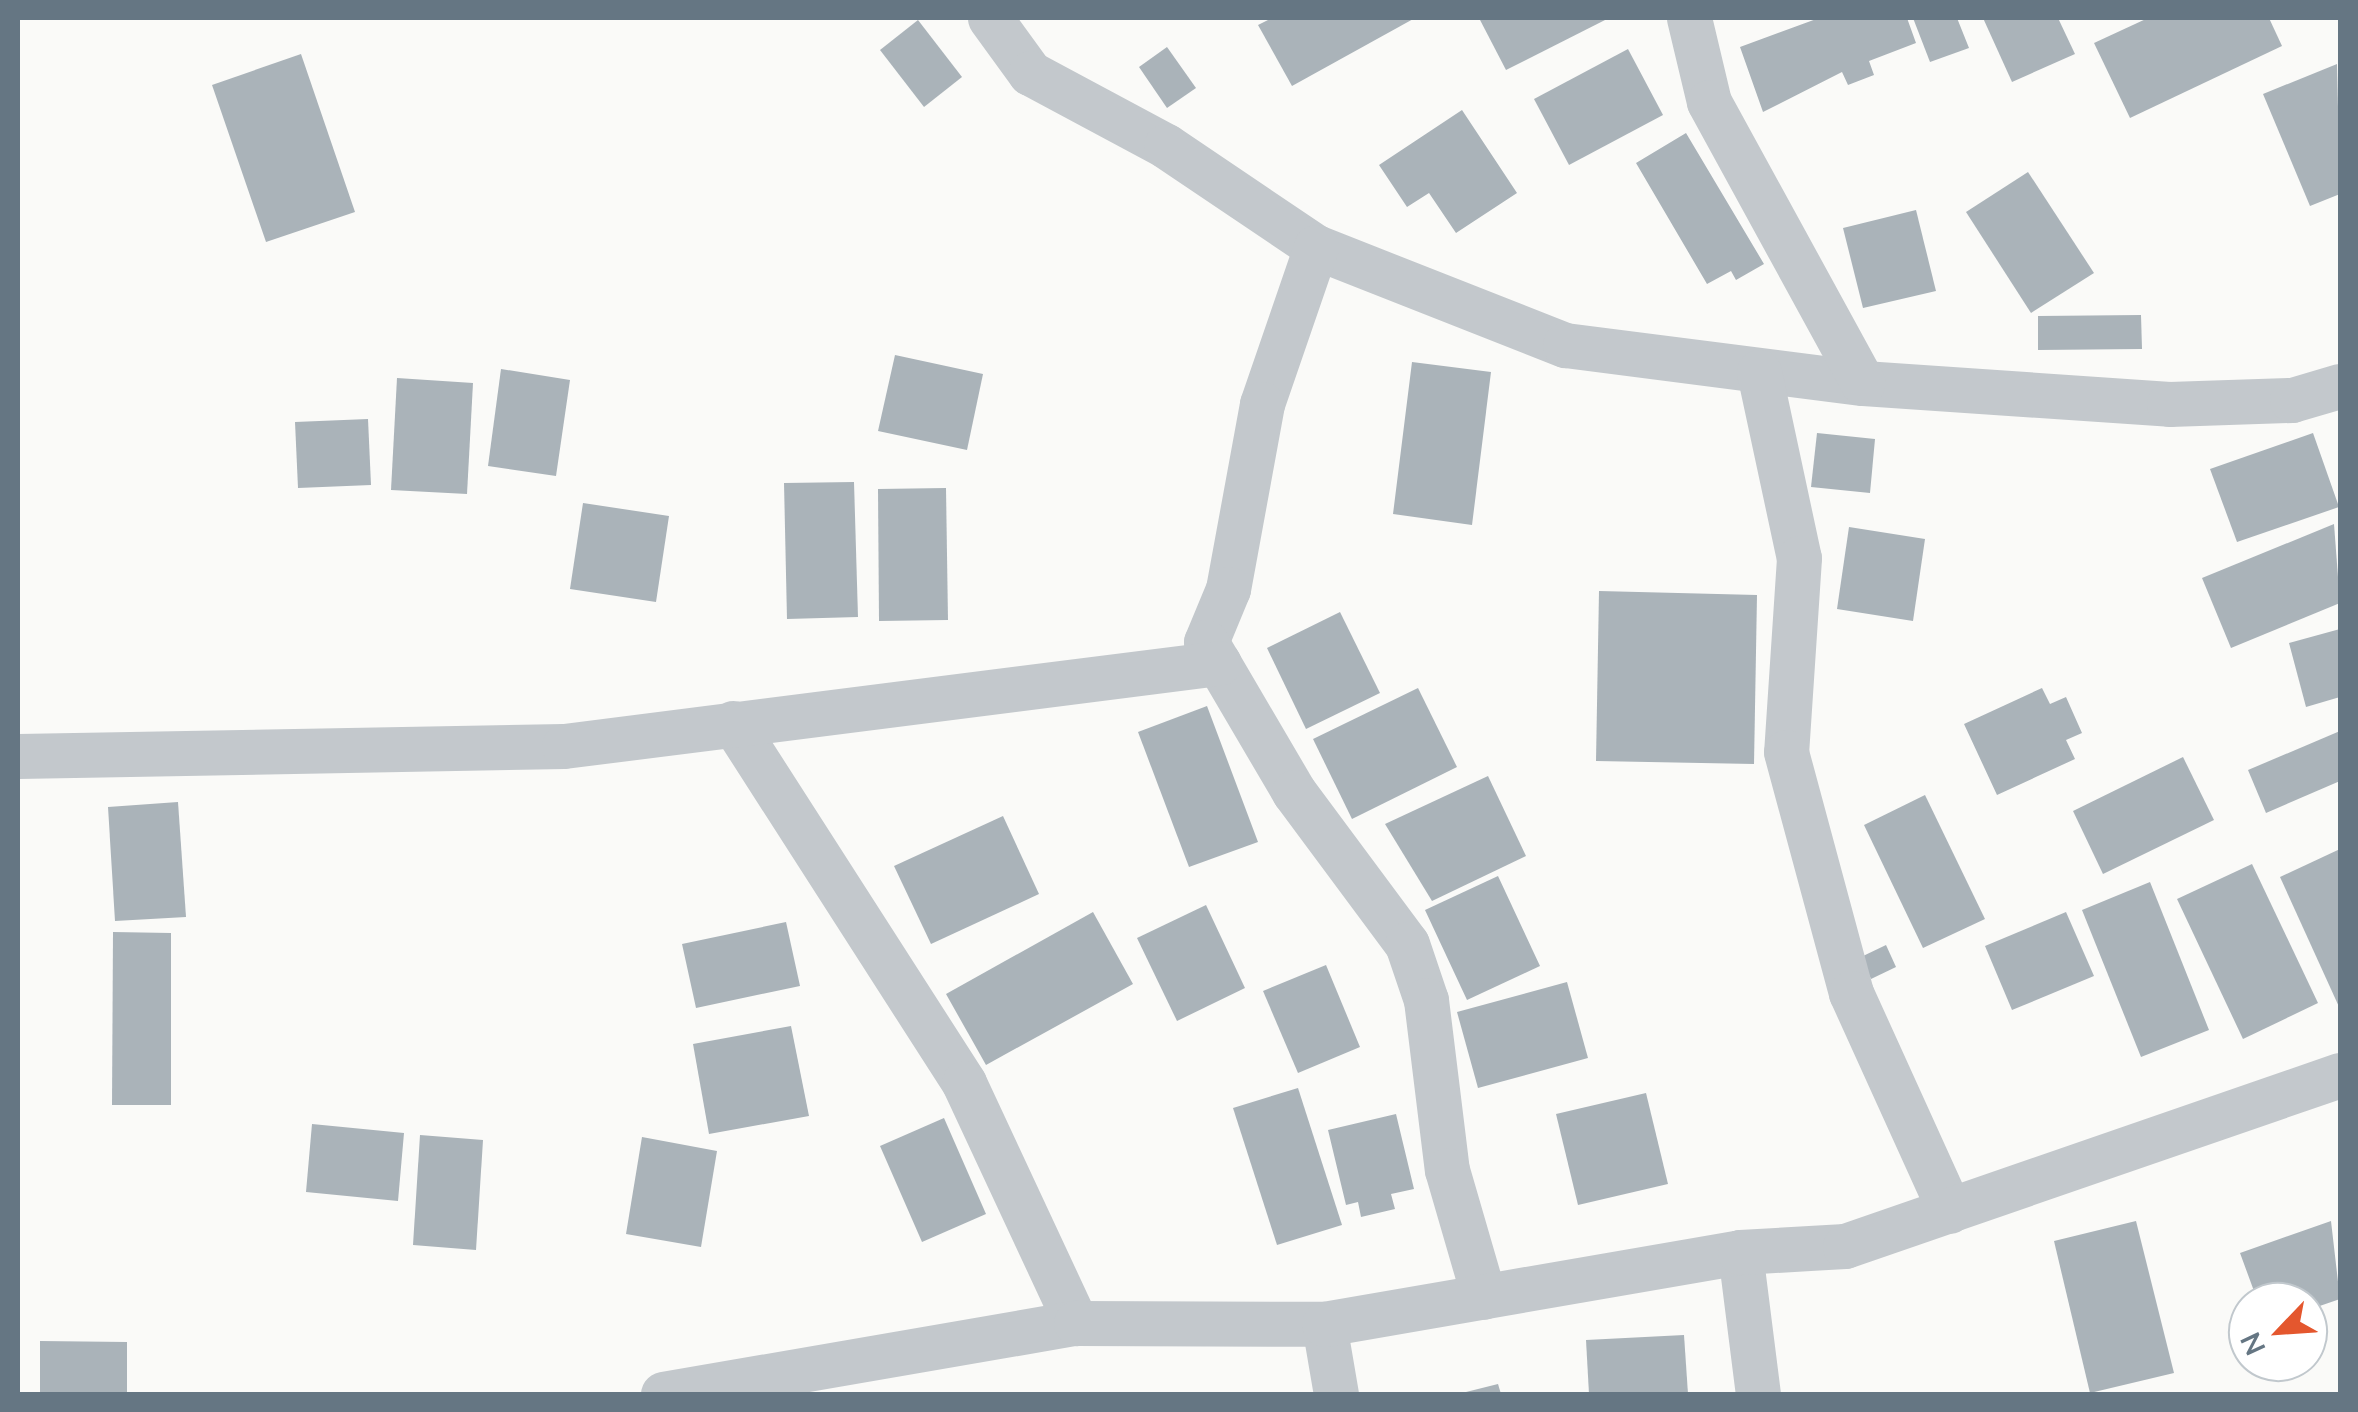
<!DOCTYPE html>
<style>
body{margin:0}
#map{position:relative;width:2358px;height:1412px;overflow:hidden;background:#fafaf8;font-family:Mulish,sans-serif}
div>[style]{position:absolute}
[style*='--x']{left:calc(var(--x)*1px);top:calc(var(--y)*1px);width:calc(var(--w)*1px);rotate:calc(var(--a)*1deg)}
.building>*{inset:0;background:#aab3b9}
.street>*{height:45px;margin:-22.5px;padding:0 22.5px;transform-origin:22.5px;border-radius:22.5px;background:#c3c8cc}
span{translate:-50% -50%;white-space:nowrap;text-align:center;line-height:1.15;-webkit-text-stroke:10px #fff;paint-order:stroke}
.frame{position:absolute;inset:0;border:20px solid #657683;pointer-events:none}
.north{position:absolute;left:2228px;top:1282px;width:100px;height:100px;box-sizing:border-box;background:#fff;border:2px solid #c1c8cd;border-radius:50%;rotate:245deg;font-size:28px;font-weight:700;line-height:40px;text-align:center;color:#657683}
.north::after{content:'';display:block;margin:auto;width:35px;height:45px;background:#e4572e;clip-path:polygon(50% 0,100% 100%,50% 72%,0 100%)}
</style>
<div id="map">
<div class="building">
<i style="clip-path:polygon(1272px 18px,1415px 18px,1292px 86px,1258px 25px)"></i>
<i style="clip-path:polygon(1479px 18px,1609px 18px,1506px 70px)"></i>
<i style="clip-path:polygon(1819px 18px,1907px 18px,1916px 43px,1869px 61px,1874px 75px,1848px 85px,1842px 72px,1763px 112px,1740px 47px)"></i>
<i style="clip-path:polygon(1913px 18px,1957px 18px,1969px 48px,1930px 62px)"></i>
<i style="clip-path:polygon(1983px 18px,2058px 18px,2075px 54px,2012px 82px)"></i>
<i style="clip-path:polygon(2148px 18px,2269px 18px,2282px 46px,2130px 118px,2094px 43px)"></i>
<i style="clip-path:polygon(918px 20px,962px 77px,924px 107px,880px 50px)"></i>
<i style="clip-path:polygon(1167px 47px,1196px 88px,1167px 108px,1139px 67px)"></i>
<i style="clip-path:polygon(1628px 49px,1663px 115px,1569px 165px,1534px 99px)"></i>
<i style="clip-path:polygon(301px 54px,355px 212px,266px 242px,212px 85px)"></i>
<i style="clip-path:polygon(2337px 64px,2340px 194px,2310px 206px,2263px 94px)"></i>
<i style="clip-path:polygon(1462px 110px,1517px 193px,1456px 233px,1429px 193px,1407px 207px,1379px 165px)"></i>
<i style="clip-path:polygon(1686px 133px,1764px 264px,1736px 280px,1731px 271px,1707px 284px,1636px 163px)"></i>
<i style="clip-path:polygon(2028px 172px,2094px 273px,2031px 313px,1966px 212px)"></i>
<i style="clip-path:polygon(1916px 210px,1936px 291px,1863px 308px,1843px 228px)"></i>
<i style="clip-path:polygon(2141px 315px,2142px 349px,2038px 350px,2038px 316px)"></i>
<i style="clip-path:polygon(895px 355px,983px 374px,967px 450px,878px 431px)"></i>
<i style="clip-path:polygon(1412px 362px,1491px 372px,1472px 525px,1393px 514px)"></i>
<i style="clip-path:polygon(501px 369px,570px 380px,556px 476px,488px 466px)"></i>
<i style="clip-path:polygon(397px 378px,473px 383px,467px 494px,391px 490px)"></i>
<i style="clip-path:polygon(368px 419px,371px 485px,298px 488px,295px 422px)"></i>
<i style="clip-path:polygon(1817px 433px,1875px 439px,1870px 493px,1811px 487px)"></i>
<i style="clip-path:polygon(2313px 433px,2339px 507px,2237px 542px,2210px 469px)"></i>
<i style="clip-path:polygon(854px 482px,858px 617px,787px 619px,784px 483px)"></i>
<i style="clip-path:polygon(946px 488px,948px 620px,879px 621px,878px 489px)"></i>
<i style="clip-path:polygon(583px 503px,669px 516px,656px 602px,570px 589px)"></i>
<i style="clip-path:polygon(2334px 524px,2340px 603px,2231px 648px,2202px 578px)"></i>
<i style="clip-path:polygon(1849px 527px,1925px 539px,1913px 621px,1837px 609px)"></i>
<i style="clip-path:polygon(1599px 591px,1757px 595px,1754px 764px,1596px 761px)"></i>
<i style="clip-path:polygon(1340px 612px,1380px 693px,1306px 729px,1267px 648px)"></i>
<i style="clip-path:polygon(2340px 629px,2340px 697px,2306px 707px,2289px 643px)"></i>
<i style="clip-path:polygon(1418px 688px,1457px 767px,1352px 819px,1313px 739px)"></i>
<i style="clip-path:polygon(2042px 688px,2050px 704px,2066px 697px,2082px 733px,2066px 740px,2075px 759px,1997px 795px,1964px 724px)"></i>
<i style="clip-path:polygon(1207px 706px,1258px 842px,1189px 867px,1138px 732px)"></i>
<i style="clip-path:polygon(2340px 731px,2340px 781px,2266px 813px,2248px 770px)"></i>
<i style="clip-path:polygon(2183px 757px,2214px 820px,2103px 874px,2073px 811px)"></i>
<i style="clip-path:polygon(1488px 776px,1526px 856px,1432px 901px,1385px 824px)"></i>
<i style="clip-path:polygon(1925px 795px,1985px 919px,1923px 948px,1864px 825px)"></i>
<i style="clip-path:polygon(178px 802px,186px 917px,115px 921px,108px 807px)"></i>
<i style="clip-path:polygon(1003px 816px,1039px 894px,931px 944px,894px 866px)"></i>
<i style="clip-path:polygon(2340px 849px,2340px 1009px,2280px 877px)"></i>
<i style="clip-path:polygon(2252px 864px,2318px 1003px,2243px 1039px,2177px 899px)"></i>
<i style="clip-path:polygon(1498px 876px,1540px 966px,1467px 1000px,1425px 910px)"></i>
<i style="clip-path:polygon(2150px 882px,2209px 1030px,2141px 1057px,2082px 910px)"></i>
<i style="clip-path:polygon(1206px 905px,1245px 988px,1177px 1021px,1137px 938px)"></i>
<i style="clip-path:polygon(1093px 912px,1133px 984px,986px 1065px,946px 994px)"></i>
<i style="clip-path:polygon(2066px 912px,2094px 976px,2012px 1010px,1985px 946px)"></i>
<i style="clip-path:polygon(786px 922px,800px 986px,696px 1008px,682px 944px)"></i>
<i style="clip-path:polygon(113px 932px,171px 933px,171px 1105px,112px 1105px)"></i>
<i style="clip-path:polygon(1886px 945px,1896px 967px,1871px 979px,1861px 957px)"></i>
<i style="clip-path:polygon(1326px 965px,1360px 1047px,1298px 1073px,1263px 991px)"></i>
<i style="clip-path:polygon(1567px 982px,1588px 1058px,1478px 1088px,1457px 1012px)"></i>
<i style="clip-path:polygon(791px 1026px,809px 1116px,709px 1134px,693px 1044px)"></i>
<i style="clip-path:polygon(1298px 1088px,1342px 1225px,1277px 1245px,1233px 1108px)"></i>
<i style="clip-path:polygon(1646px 1093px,1668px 1184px,1578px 1205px,1556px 1114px)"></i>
<i style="clip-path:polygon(1396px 1114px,1414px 1189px,1391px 1194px,1395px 1209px,1361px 1217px,1358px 1202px,1346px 1205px,1328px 1130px)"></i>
<i style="clip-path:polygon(944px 1118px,986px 1214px,922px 1242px,880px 1146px)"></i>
<i style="clip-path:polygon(312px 1124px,404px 1133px,398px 1201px,306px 1192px)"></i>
<i style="clip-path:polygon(420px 1135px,483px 1140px,476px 1250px,413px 1245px)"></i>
<i style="clip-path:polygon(642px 1137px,717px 1151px,701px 1247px,626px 1234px)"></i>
<i style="clip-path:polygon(2136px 1221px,2174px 1373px,2090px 1393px,2054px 1241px)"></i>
<i style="clip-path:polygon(2331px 1221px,2340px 1299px,2308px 1310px,2308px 1302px,2258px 1302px,2240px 1253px)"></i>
<i style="clip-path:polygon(1684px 1335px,1688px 1394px,1589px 1394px,1586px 1340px)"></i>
<i style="clip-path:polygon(40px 1341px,127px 1342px,127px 1394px,40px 1394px)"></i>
<i style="clip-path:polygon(1498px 1384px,1501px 1394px,1462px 1394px,1462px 1393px)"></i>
</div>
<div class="street">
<i style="--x:990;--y:18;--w:68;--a:54"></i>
<i style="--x:1030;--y:73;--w:154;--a:28.2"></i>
<i style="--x:1166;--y:146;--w:181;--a:34"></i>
<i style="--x:1316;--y:247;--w:268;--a:21.5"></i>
<i style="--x:1565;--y:345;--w:300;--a:7.3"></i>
<i style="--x:1863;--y:383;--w:307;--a:3.9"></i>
<i style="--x:2169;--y:404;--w:123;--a:-1.9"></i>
<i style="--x:2292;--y:400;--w:50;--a:-16.3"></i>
<i style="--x:1689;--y:18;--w:86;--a:76.6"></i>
<i style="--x:1709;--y:102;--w:320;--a:61.3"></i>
<i style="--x:1316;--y:247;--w:166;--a:109"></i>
<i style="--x:1262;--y:404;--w:188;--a:100.4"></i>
<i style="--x:1228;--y:589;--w:57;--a:112.5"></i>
<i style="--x:1206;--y:642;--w:174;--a:59.6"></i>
<i style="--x:1294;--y:792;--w:189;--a:53.4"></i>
<i style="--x:1407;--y:944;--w:59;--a:71.3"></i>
<i style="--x:1426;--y:1000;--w:171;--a:83"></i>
<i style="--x:1447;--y:1170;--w:132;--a:73.8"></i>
<i style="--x:1759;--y:372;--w:190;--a:77.9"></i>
<i style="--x:1799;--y:558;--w:194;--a:93.8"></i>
<i style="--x:1786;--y:752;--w:250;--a:74.9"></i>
<i style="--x:1851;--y:993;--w:239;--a:65.6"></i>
<i style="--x:733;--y:723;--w:428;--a:57.3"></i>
<i style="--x:964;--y:1083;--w:265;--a:65"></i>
<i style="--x:18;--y:756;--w:546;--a:-1.05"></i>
<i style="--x:564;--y:746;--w:660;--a:-7.22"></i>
<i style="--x:1740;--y:1252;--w:143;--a:82.8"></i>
<i style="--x:1324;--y:1324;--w:71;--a:80.3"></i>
<i style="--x:663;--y:1394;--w:419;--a:-9.8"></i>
<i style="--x:1076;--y:1323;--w:248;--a:0.2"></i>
<i style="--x:1324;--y:1324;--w:422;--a:-9.8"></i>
<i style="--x:1740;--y:1252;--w:105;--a:-3.3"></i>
<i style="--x:1845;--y:1246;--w:524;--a:-19.06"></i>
</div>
<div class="frame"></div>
<div class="north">N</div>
</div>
